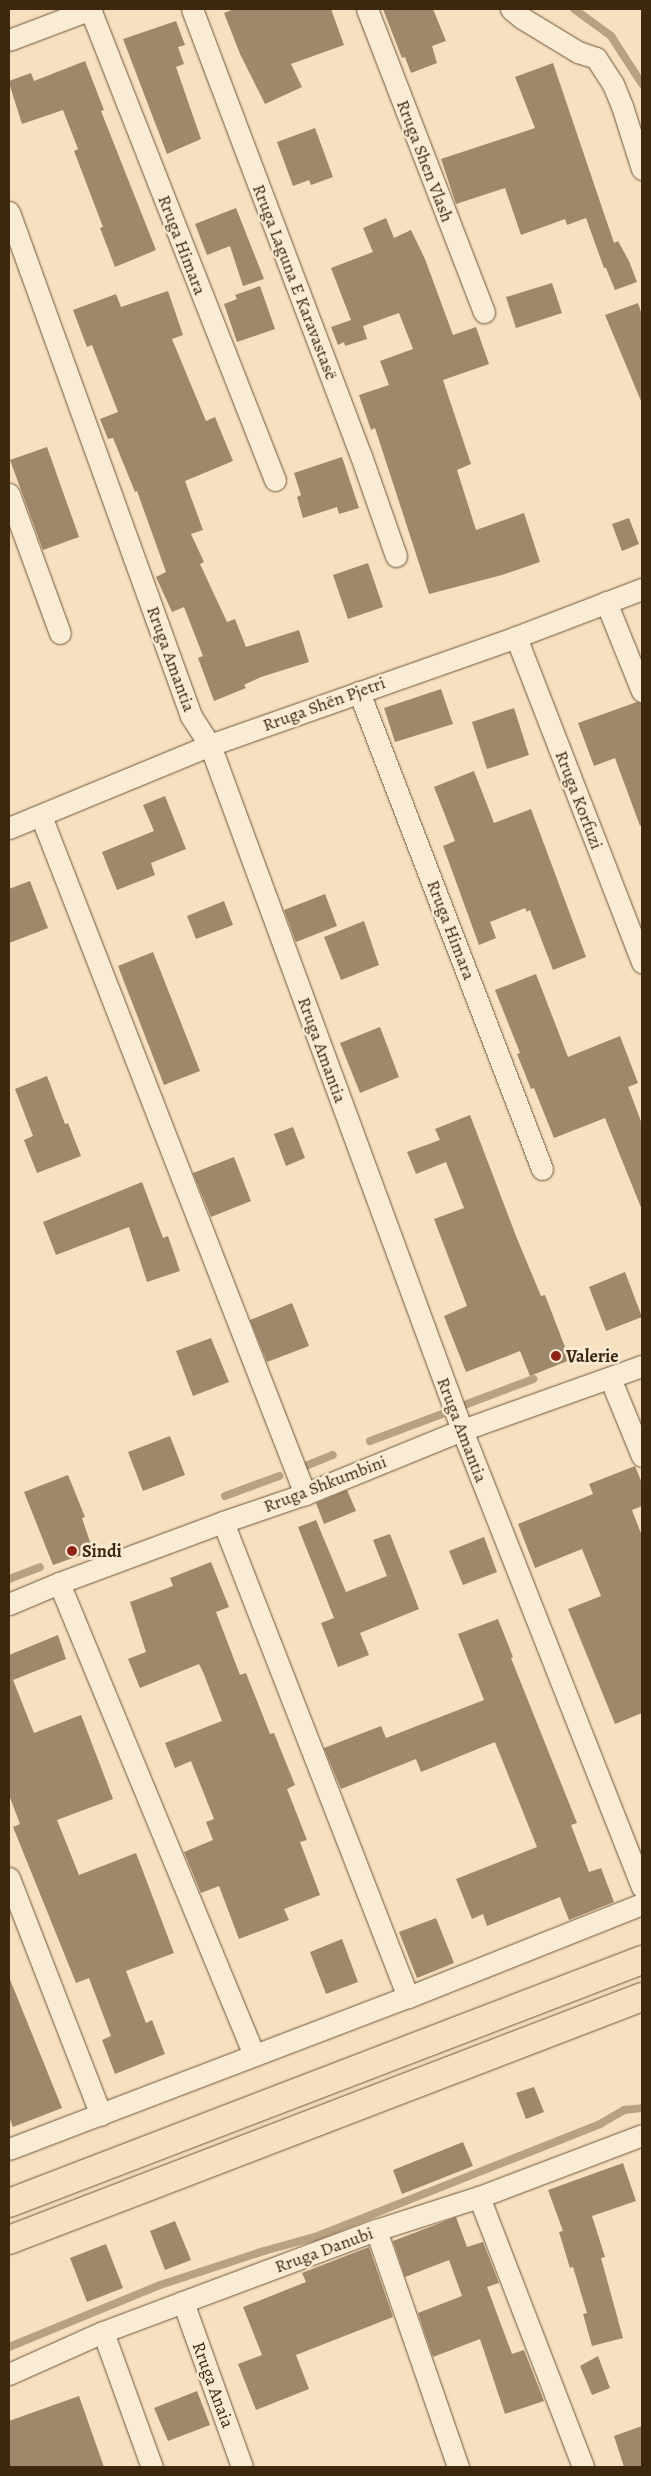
<!DOCTYPE html>
<meta charset="utf-8">
<style>
body{margin:0}
#map{position:relative;width:651px;height:2476px;overflow:hidden;background:#f7e0bf;font-family:Alegreya,serif}
div>[style]{position:absolute}
[style*='--x']{left:calc(var(--x)*1px);top:calc(var(--y)*1px);width:calc(var(--w)*1px);rotate:calc(var(--a)*1deg)}
.stream>*{height:8px;margin:-4px;padding:0 4px;transform-origin:4px;border-radius:4px;background:#b8a183}
.building>*{inset:0;background:#9e876b}
.roads{filter:drop-shadow(0 0 1px #6c553b) drop-shadow(0 0 1px #6c553b)}
.street>*{height:21px;margin:-10.5px;padding:0 10.5px;transform-origin:10.5px;border-radius:10.5px;background:#faebd5}
.primary>*{height:28px;margin:-14px;padding:0 14px;transform-origin:14px;border-radius:14px;background:#f7e0bf}
.dots>*{width:14px;height:14px;translate:-50% -50%;box-sizing:border-box;border:2px solid #faebd5;border-radius:50%}
span{translate:-50% -50%;white-space:nowrap;text-align:center;line-height:1.15;-webkit-text-stroke:5px #faebd5;paint-order:stroke}
.street-label{font-size:18px;color:#3e270f}
.poi-label{font-size:18px;color:#3e270f;font-weight:700}
.left{translate:0 -50%;text-align:left}
.frame{position:absolute;inset:0;border:10px solid #3e270f;pointer-events:none}
</style>
<div id="map">
<div class="stream">
<i style="--x:574;--y:9;--w:46;--a:36.1"></i>
<i style="--x:611;--y:36;--w:57;--a:57.1"></i>
<i style="--x:467;--y:1404;--w:71;--a:-20.7"></i>
<i style="--x:370;--y:1441;--w:77;--a:-20.6"></i>
<i style="--x:303;--y:1467;--w:32;--a:-22"></i>
<i style="--x:225;--y:1496;--w:58;--a:-20.3"></i>
<i style="--x:9;--y:1579;--w:33;--a:-21"></i>
<i style="--x:9;--y:2347;--w:163;--a:-22.3"></i>
<i style="--x:160;--y:2285;--w:109;--a:-18.1"></i>
<i style="--x:264;--y:2251;--w:53;--a:-15.4"></i>
<i style="--x:315;--y:2237;--w:307;--a:-21.6"></i>
<i style="--x:600;--y:2124;--w:28;--a:-30"></i>
<i style="--x:624;--y:2110;--w:18;--a:-6"></i>
</div>
<div class="building">
<i style="clip-path:polygon(234px 9px,331px 9px,344px 45px,291px 64px,302px 87px,265px 104px,240px 54px,224px 13px)"></i>
<i style="clip-path:polygon(383px 9px,433px 9px,446px 41px,432px 46px,437px 63px,411px 73px,405px 57px,402px 58px)"></i>
<i style="clip-path:polygon(176px 21px,185px 45px,178px 47px,184px 64px,176px 67px,201px 139px,167px 154px,123px 39px)"></i>
<i style="clip-path:polygon(85px 61px,104px 110px,101px 111px,156px 250px,115px 267px,100px 228px,103px 227px,74px 151px,78px 149px,63px 110px,22px 124px,9px 83px,9px 81px,31px 73px,34px 81px)"></i>
<i style="clip-path:polygon(553px 63px,614px 243px,618px 241px,629px 261px,637px 282px,615px 290px,606px 268px,604px 268px,586px 218px,567px 225px,565px 219px,521px 235px,505px 188px,456px 204px,441px 159px,535px 128px,515px 77px)"></i>
<i style="clip-path:polygon(315px 128px,333px 177px,311px 185px,309px 180px,293px 186px,277px 142px)"></i>
<i style="clip-path:polygon(236px 208px,264px 279px,243px 286px,230px 246px,207px 255px,195px 224px)"></i>
<i style="clip-path:polygon(386px 218px,394px 238px,411px 230px,425px 259px,453px 335px,476px 327px,489px 364px,443px 380px,471px 464px,457px 470px,476px 530px,524px 513px,540px 562px,502px 575px,429px 594px,375px 428px,371px 430px,359px 395px,389px 385px,380px 361px,413px 349px,399px 313px,363px 326px,367px 339px,345px 346px,344px 342px,338px 345px,331px 327px,351px 320px,331px 268px,373px 252px,363px 228px)"></i>
<i style="clip-path:polygon(552px 283px,562px 313px,516px 328px,506px 297px)"></i>
<i style="clip-path:polygon(260px 286px,275px 329px,237px 342px,224px 304px,237px 299px,235px 295px)"></i>
<i style="clip-path:polygon(168px 291px,183px 335px,172px 339px,206px 421px,215px 417px,233px 461px,185px 481px,203px 530px,191px 534px,204px 562px,200px 564px,227px 622px,235px 619px,246px 647px,299px 630px,309px 662px,261px 677px,244px 685px,246px 688px,214px 701px,198px 658px,203px 656px,184px 607px,172px 612px,156px 577px,166px 572px,137px 491px,135px 492px,113px 438px,108px 439px,100px 419px,118px 412px,92px 345px,87px 347px,73px 310px,116px 294px,121px 307px)"></i>
<i style="clip-path:polygon(638px 303px,642px 315px,641px 401px,605px 315px)"></i>
<i style="clip-path:polygon(47px 447px,79px 537px,43px 550px,10px 460px)"></i>
<i style="clip-path:polygon(342px 457px,359px 508px,339px 514px,337px 507px,303px 518px,297px 497px,301px 495px,294px 473px)"></i>
<i style="clip-path:polygon(629px 518px,639px 544px,622px 551px,612px 524px)"></i>
<i style="clip-path:polygon(368px 563px,383px 607px,348px 619px,333px 575px)"></i>
<i style="clip-path:polygon(441px 689px,453px 724px,395px 742px,384px 708px)"></i>
<i style="clip-path:polygon(637px 702px,642px 703px,642px 825px,640px 826px,615px 758px,594px 766px,578px 723px)"></i>
<i style="clip-path:polygon(514px 708px,529px 755px,487px 769px,472px 722px)"></i>
<i style="clip-path:polygon(474px 771px,494px 823px,531px 809px,586px 957px,553px 970px,530px 910px,527px 912px,525px 908px,490px 922px,496px 938px,479px 945px,443px 846px,455px 841px,434px 787px)"></i>
<i style="clip-path:polygon(165px 796px,186px 849px,151px 863px,155px 875px,117px 890px,102px 852px,154px 831px,143px 805px)"></i>
<i style="clip-path:polygon(30px 881px,48px 928px,9px 943px,9px 889px)"></i>
<i style="clip-path:polygon(325px 894px,337px 926px,296px 942px,284px 910px)"></i>
<i style="clip-path:polygon(224px 901px,233px 925px,196px 939px,187px 916px)"></i>
<i style="clip-path:polygon(364px 921px,379px 965px,341px 980px,324px 937px)"></i>
<i style="clip-path:polygon(153px 952px,200px 1071px,164px 1085px,118px 966px)"></i>
<i style="clip-path:polygon(536px 974px,568px 1057px,620px 1036px,638px 1083px,628px 1087px,642px 1124px,642px 1210px,605px 1118px,554px 1138px,534px 1088px,531px 1089px,517px 1054px,520px 1053px,495px 990px)"></i>
<i style="clip-path:polygon(380px 1027px,399px 1077px,360px 1093px,340px 1043px)"></i>
<i style="clip-path:polygon(47px 1076px,65px 1124px,68px 1123px,81px 1156px,37px 1173px,24px 1140px,33px 1136px,15px 1089px)"></i>
<i style="clip-path:polygon(470px 1115px,516px 1236px,541px 1296px,545px 1295px,570px 1360px,530px 1376px,520px 1351px,466px 1372px,444px 1316px,467px 1306px,434px 1219px,464px 1208px,446px 1162px,416px 1174px,407px 1152px,440px 1140px,435px 1129px)"></i>
<i style="clip-path:polygon(293px 1127px,305px 1158px,286px 1166px,274px 1134px)"></i>
<i style="clip-path:polygon(234px 1157px,251px 1201px,211px 1217px,193px 1173px)"></i>
<i style="clip-path:polygon(142px 1182px,163px 1238px,168px 1236px,180px 1271px,147px 1282px,129px 1227px,56px 1255px,43px 1222px)"></i>
<i style="clip-path:polygon(625px 1272px,642px 1317px,606px 1331px,589px 1287px)"></i>
<i style="clip-path:polygon(292px 1303px,309px 1346px,267px 1362px,250px 1320px)"></i>
<i style="clip-path:polygon(211px 1338px,229px 1382px,193px 1396px,176px 1351px)"></i>
<i style="clip-path:polygon(170px 1436px,185px 1475px,143px 1491px,128px 1452px)"></i>
<i style="clip-path:polygon(635px 1466px,642px 1483px,642px 1506px,632px 1510px,642px 1536px,642px 1713px,615px 1724px,568px 1609px,601px 1596px,582px 1549px,535px 1568px,518px 1524px,593px 1494px,589px 1484px)"></i>
<i style="clip-path:polygon(68px 1475px,85px 1517px,82px 1518px,93px 1551px,53px 1565px,24px 1492px)"></i>
<i style="clip-path:polygon(347px 1490px,356px 1511px,324px 1524px,316px 1503px)"></i>
<i style="clip-path:polygon(316px 1520px,346px 1592px,387px 1576px,373px 1540px,390px 1534px,419px 1609px,360px 1633px,369px 1655px,338px 1667px,321px 1623px,334px 1618px,298px 1527px)"></i>
<i style="clip-path:polygon(484px 1537px,497px 1572px,463px 1585px,449px 1551px)"></i>
<i style="clip-path:polygon(211px 1562px,229px 1607px,216px 1612px,240px 1675px,246px 1673px,270px 1734px,274px 1733px,295px 1785px,287px 1789px,307px 1840px,300px 1842px,320px 1895px,284px 1909px,289px 1920px,239px 1939px,219px 1886px,201px 1893px,184px 1852px,213px 1840px,206px 1822px,214px 1819px,191px 1761px,175px 1768px,165px 1743px,222px 1721px,203px 1672px,199px 1664px,140px 1688px,128px 1659px,146px 1652px,130px 1602px,173px 1586px,170px 1578px)"></i>
<i style="clip-path:polygon(498px 1619px,513px 1657px,511px 1658px,577px 1823px,571px 1825px,589px 1872px,601px 1868px,614px 1902px,569px 1920px,560px 1897px,487px 1926px,483px 1914px,472px 1919px,456px 1879px,537px 1847px,495px 1742px,421px 1772px,416px 1759px,341px 1789px,324px 1748px,381px 1726px,386px 1738px,484px 1700px,458px 1634px)"></i>
<i style="clip-path:polygon(58px 1635px,66px 1659px,13px 1680px,34px 1733px,81px 1715px,113px 1799px,57px 1820px,79px 1875px,136px 1853px,174px 1953px,126px 1971px,146px 2023px,152px 2020px,165px 2054px,115px 2074px,102px 2040px,111px 2036px,89px 1978px,76px 1983px,13px 1827px,20px 1824px,9px 1795px,9px 1655px)"></i>
<i style="clip-path:polygon(436px 1918px,454px 1963px,417px 1978px,399px 1932px)"></i>
<i style="clip-path:polygon(342px 1939px,358px 1982px,326px 1994px,310px 1952px)"></i>
<i style="clip-path:polygon(9px 1977px,62px 2108px,13px 2127px,9px 2117px)"></i>
<i style="clip-path:polygon(534px 2087px,544px 2112px,526px 2119px,516px 2093px)"></i>
<i style="clip-path:polygon(463px 2142px,473px 2166px,402px 2194px,393px 2170px)"></i>
<i style="clip-path:polygon(623px 2163px,636px 2201px,592px 2216px,605px 2257px,601px 2258px,623px 2338px,592px 2346px,583px 2314px,587px 2313px,573px 2267px,570px 2268px,559px 2232px,563px 2231px,548px 2190px)"></i>
<i style="clip-path:polygon(456px 2217px,467px 2247px,483px 2242px,499px 2283px,487px 2287px,512px 2354px,524px 2350px,544px 2401px,505px 2414px,480px 2339px,433px 2357px,418px 2313px,462px 2296px,449px 2260px,405px 2277px,393px 2241px)"></i>
<i style="clip-path:polygon(175px 2221px,191px 2260px,165px 2270px,150px 2231px)"></i>
<i style="clip-path:polygon(106px 2244px,123px 2288px,87px 2302px,70px 2258px)"></i>
<i style="clip-path:polygon(369px 2247px,393px 2317px,296px 2355px,309px 2389px,256px 2410px,238px 2364px,262px 2355px,243px 2307px,306px 2282px,302px 2273px)"></i>
<i style="clip-path:polygon(598px 2356px,610px 2388px,592px 2395px,580px 2366px)"></i>
<i style="clip-path:polygon(197px 2391px,210px 2425px,168px 2441px,154px 2408px)"></i>
<i style="clip-path:polygon(79px 2396px,104px 2467px,9px 2467px,9px 2421px)"></i>
<i style="clip-path:polygon(642px 2426px,642px 2467px,624px 2467px,614px 2436px)"></i>
</div>
<div class="roads">
<div class="street">
<i style="--x:90;--y:9;--w:506;--a:68.56"></i>
<i style="--x:192;--y:9;--w:478;--a:69.3"></i>
<i style="--x:361;--y:456;--w:106;--a:70.7"></i>
<i style="--x:367;--y:9;--w:325;--a:68.9"></i>
<i style="--x:511;--y:9;--w:14;--a:39"></i>
<i style="--x:522;--y:18;--w:66;--a:31.3"></i>
<i style="--x:578;--y:52;--w:19;--a:18"></i>
<i style="--x:596;--y:58;--w:31;--a:57"></i>
<i style="--x:613;--y:84;--w:24;--a:68"></i>
<i style="--x:622;--y:106;--w:66;--a:72.4"></i>
<i style="--x:9;--y:40;--w:88;--a:-20.7"></i>
<i style="--x:9;--y:212;--w:536;--a:70.14"></i>
<i style="--x:191;--y:716;--w:35;--a:57"></i>
<i style="--x:210;--y:745;--w:730;--a:69.8"></i>
<i style="--x:462;--y:1430;--w:491;--a:68.5"></i>
<i style="--x:9;--y:494;--w:148;--a:69.9"></i>
<i style="--x:606;--y:602;--w:96;--a:68"></i>
<i style="--x:516;--y:637;--w:349;--a:68.8"></i>
<i style="--x:359;--y:692;--w:511;--a:69.01"></i>
<i style="--x:41;--y:816;--w:728;--a:68.73"></i>
<i style="--x:9;--y:828;--w:217;--a:-22.4"></i>
<i style="--x:210;--y:745;--w:324;--a:-19.4"></i>
<i style="--x:516;--y:637;--w:135;--a:-20.9"></i>
<i style="--x:610;--y:1378;--w:84;--a:67.7"></i>
<i style="--x:223;--y:1522;--w:510;--a:68.72"></i>
<i style="--x:59;--y:1583;--w:511;--a:67.55"></i>
<i style="--x:9;--y:1604;--w:54;--a:-22.8"></i>
<i style="--x:59;--y:1583;--w:175;--a:-20.4"></i>
<i style="--x:223;--y:1522;--w:87;--a:-18.9"></i>
<i style="--x:305;--y:1494;--w:170;--a:-22.2"></i>
<i style="--x:462;--y:1430;--w:191;--a:-19.6"></i>
<i style="--x:9;--y:1878;--w:254;--a:68.8"></i>
<i style="--x:9;--y:2149;--w:427;--a:-20.9"></i>
<i style="--x:408;--y:1997;--w:252;--a:-21.7"></i>
<i style="--x:479;--y:2197;--w:289;--a:68.9"></i>
<i style="--x:376;--y:2230;--w:251;--a:70.9"></i>
<i style="--x:183;--y:2302;--w:175;--a:70.3"></i>
<i style="--x:103;--y:2332;--w:144;--a:70.1"></i>
<i style="--x:9;--y:2374;--w:103;--a:-24.1"></i>
<i style="--x:103;--y:2332;--w:85;--a:-20.6"></i>
<i style="--x:183;--y:2302;--w:206;--a:-20.5"></i>
<i style="--x:376;--y:2230;--w:108;--a:-17.8"></i>
<i style="--x:479;--y:2197;--w:174;--a:-20.8"></i>
</div>
<div class="primary">
<i style="--x:9;--y:2203;--w:678;--a:-21"></i>
<i style="--x:9;--y:2240;--w:678;--a:-21"></i>
</div>
</div>
<div class="dots">
<i style="left:556px;top:1356px;background:#8f2418"></i>
<i style="left:72px;top:1551px;background:#8f2418"></i>
</div>
<div class="street-label">
<span style="left:425px;top:161px;rotate:69deg">Rruga Shen Vlash</span>
<span style="left:182px;top:245px;rotate:69deg">Rruga Himara</span>
<span style="left:295px;top:282px;rotate:69deg">Rruga Laguna E Karavastasë</span>
<span style="left:171px;top:659px;rotate:70deg">Rruga Amantia</span>
<span style="left:324px;top:704px;rotate:-20deg">Rruga Shën Pjetri</span>
<span style="left:579px;top:800px;rotate:69deg">Rruga Korfuzi</span>
<span style="left:451px;top:930px;rotate:69deg">Rruga Himara</span>
<span style="left:322px;top:1050px;rotate:70deg">Rruga Amantia</span>
<span style="left:462px;top:1430px;rotate:69deg">Rruga Amantia</span>
<span style="left:325px;top:1484px;rotate:-21deg">Rruga Shkumbini</span>
<span style="left:324px;top:2250px;rotate:-20deg">Rruga Danubi</span>
<span style="left:213px;top:2385px;rotate:70deg">Rruga Anaia</span>
</div>
<div class="poi-label">
<span class="left" style="left:566px;top:1356px">Valerie</span>
<span class="left" style="left:82px;top:1551px">Sindi</span>
</div>
<div class="frame"></div>
</div>
